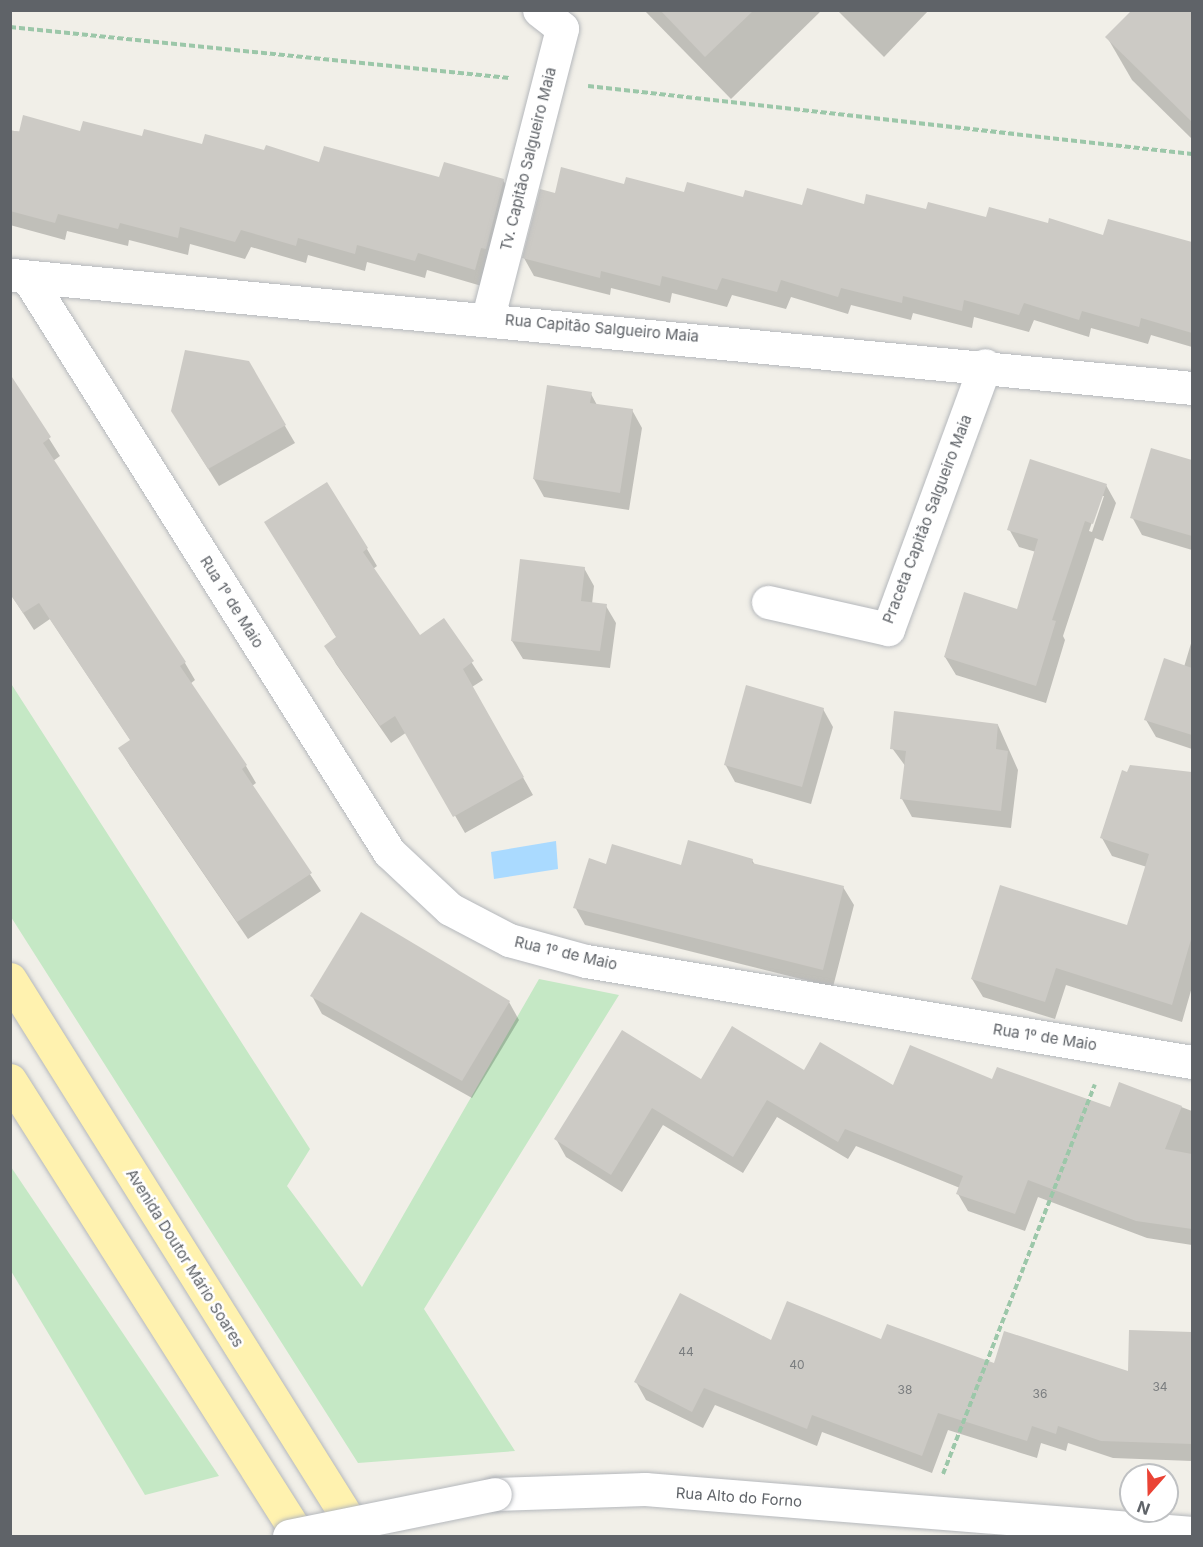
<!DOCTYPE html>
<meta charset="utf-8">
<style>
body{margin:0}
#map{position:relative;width:1203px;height:1547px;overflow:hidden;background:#f1efe8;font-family:Inter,sans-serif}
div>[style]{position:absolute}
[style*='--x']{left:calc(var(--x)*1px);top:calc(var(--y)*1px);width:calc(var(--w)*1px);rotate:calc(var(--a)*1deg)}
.green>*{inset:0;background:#c5e8c5}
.water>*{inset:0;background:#aadaff}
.shadow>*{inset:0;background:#0003}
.building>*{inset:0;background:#cccac5}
.path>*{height:4px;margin-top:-2px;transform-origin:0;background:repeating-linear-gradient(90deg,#9cc7a9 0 6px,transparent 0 9px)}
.roads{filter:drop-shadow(0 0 2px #b5b8bc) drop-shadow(0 0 2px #b5b8bc)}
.minor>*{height:33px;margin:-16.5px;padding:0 16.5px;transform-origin:16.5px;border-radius:16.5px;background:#fff}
.major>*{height:33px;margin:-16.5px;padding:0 16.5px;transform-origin:16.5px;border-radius:16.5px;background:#fff2af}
.bridges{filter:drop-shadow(0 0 2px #b5b8bc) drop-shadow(0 0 2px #b5b8bc)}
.minor-bridge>*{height:33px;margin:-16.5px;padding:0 16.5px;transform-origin:16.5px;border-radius:16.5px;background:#fff}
span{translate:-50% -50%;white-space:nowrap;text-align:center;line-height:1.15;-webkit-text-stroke:5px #fff;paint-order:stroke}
.number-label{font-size:12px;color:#7a7d7f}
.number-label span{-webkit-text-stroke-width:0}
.street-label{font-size:15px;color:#5f6368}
.frame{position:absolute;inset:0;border:12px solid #5f6368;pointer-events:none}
.north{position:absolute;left:1119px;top:1463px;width:60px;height:60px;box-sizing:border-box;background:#fff;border:2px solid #bfc1c3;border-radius:50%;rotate:200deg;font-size:16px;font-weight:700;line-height:24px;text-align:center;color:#5f6368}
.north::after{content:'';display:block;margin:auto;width:21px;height:27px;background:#ea4335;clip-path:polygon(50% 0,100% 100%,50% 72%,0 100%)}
</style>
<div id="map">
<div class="green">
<i style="clip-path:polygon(10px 682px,310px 1149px,287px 1186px,362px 1287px,539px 979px,619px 995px,424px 1309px,515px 1451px,358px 1463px,11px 917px)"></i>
<i style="clip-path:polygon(11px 1167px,219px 1476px,145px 1495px,11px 1271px)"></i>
</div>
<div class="water">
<i style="clip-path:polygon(556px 841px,558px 869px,494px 879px,491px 852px)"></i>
</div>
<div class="shadow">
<i style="clip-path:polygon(644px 10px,822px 10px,731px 99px)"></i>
<i style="clip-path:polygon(837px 10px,929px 10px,884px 57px)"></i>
<i style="clip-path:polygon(1134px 10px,1192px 10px,1192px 139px,1132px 80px,1107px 37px)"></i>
<i style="clip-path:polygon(10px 131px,143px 138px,440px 179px,503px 180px,513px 198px,485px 287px,427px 270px,425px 278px,367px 262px,365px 271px,308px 255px,306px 263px,251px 247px,245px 259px,190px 244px,188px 255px,129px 240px,128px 246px,67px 231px,65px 240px,10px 225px)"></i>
<i style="clip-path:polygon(625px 185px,803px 207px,927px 210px,1104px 237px,1109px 220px,1192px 244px,1192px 347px,1151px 335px,1148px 344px,1091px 328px,1089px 337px,1034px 320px,1029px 332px,974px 317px,972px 328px,913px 313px,911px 320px,851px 305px,848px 314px,791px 297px,786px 309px,732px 295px,727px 307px,672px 293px,670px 303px,611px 288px,610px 295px,534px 276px,524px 258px,556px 195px)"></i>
<i style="clip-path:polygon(248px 363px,295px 443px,219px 486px,183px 429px)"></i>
<i style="clip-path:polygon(21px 394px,60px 456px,53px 461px,185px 663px,195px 680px,190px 684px,246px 766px,256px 783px,252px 786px,321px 891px,248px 939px,130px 766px,120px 749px,131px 741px,50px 619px,34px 630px,10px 593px)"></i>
<i style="clip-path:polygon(591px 394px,597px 405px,632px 410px,642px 428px,629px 510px,544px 497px,534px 479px)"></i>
<i style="clip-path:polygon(1152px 450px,1192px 462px,1192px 550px,1142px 535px,1132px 517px)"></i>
<i style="clip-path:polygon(evenodd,1106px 485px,1116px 503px,1103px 541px,1095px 538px,1063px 636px,1065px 640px,1046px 703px,956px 675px,945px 657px,1018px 611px,1036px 552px,1019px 547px,1009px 529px,1106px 485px,1101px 496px,1104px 496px,1092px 532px,1089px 531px,1101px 496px)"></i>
<i style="clip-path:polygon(276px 540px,367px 549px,377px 566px,373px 569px,420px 637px,444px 620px,483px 680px,472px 687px,533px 795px,465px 833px,407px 732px,391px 743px,336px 664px,326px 646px,337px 638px)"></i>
<i style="clip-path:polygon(584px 568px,594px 586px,592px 604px,606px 606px,616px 623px,610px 668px,523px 659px,512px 641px)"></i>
<i style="clip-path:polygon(1192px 640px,1192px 749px,1156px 737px,1146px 720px,1184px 667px)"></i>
<i style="clip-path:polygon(823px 709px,833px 727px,811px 804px,735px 782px,725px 764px)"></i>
<i style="clip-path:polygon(998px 725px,1018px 770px,1011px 828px,912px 817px,902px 799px,906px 767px,892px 748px)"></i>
<i style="clip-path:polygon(1131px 766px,1192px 774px,1192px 987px,1182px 1022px,1066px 985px,1055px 1019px,983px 997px,972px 979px,1128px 927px,1147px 867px,1112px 856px,1102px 838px)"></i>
<i style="clip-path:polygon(752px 860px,755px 865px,843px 887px,854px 905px,833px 987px,585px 925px,575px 907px,607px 866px,682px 867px)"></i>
<i style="clip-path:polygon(312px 996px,509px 1002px,519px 1020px,472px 1098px,322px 1014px)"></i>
<i style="clip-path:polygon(805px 1072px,894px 1087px,993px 1081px,1111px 1109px,1120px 1084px,1192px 1111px,1192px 1245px,1147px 1238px,1038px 1197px,1025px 1231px,968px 1211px,958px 1194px,960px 1188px,856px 1146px,848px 1159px,777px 1117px,743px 1173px,663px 1125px,622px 1192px,566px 1157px,556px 1139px,701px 1081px)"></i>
<i style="clip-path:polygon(1131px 1331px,1192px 1334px,1192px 1461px,1113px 1458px,1068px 1443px,1066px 1451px,1041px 1443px,1037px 1458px,948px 1430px,932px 1473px,822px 1432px,817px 1446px,715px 1405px,703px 1428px,646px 1400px,636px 1382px,772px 1342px,882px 1341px,995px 1364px,1129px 1373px)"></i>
</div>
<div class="building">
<i style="clip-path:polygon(660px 10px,754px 10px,705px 57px)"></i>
<i style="clip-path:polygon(1132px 10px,1192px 10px,1192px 122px,1105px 37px)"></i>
<i style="clip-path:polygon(23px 115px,80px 131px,83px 121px,142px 136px,144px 129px,202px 144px,205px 134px,264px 150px,266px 145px,319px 162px,324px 146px,439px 177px,444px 162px,504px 179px,486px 249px,481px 248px,475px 270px,418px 253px,415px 261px,357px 245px,355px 254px,298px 238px,296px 246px,241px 230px,235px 242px,180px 227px,178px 238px,120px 223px,118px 229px,58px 214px,55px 223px,10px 211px,10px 130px,19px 132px)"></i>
<i style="clip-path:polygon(561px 167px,624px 184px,626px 177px,684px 192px,687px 182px,743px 197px,745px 190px,802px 205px,807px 188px,864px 204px,866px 194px,926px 209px,928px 202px,986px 217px,989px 207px,1048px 223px,1049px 218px,1103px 235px,1108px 219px,1192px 242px,1192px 333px,1141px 318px,1139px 327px,1082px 311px,1079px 320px,1024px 303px,1019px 315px,964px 300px,962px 311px,903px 296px,902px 303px,841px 288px,838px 297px,781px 280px,777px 292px,722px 278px,717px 290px,662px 276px,660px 286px,601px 271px,600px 278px,522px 258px,540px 189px,555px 193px)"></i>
<i style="clip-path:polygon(185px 350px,249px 361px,286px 425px,208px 469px,171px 411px)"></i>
<i style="clip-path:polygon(10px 374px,51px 437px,43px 443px,186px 662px,180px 666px,247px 765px,242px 769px,312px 873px,237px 922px,118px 748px,130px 740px,39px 603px,23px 613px,10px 594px)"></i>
<i style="clip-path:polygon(547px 385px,592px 392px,590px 403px,633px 409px,620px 493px,533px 479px)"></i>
<i style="clip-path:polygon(1151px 448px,1192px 460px,1192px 536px,1130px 518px)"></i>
<i style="clip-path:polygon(1030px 459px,1107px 484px,1093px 524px,1085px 521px,1052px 620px,1056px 621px,1036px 686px,944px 657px,964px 592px,1017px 609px,1038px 539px,1007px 530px)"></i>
<i style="clip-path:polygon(327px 482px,368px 548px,363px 552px,420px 635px,444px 618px,474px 661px,463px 669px,524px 777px,453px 817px,395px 716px,380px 726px,324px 646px,336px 637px,264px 522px)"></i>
<i style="clip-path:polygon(520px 559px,585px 567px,581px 601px,607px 604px,600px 651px,511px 641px)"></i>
<i style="clip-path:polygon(1164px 658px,1192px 668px,1192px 735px,1144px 720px)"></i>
<i style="clip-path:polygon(746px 685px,824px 708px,802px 787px,724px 765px)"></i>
<i style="clip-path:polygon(894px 711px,998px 724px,996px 749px,1008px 751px,1001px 811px,900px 799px,906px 751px,890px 749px)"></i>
<i style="clip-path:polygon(1130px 765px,1192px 772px,1192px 936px,1172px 1005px,1056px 968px,1045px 1002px,971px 979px,1000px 885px,1127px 925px,1149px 854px,1100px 838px,1122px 770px,1127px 772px)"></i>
<i style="clip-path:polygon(688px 840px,753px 859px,752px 863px,844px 886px,823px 970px,573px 908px,589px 858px,606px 864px,612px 844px,681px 865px)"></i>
<i style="clip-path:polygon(361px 912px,510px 1001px,462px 1081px,310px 996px)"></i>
<i style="clip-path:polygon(732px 1026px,804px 1070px,820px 1042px,893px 1085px,910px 1045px,992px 1079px,997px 1067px,1110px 1107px,1119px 1082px,1182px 1106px,1165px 1149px,1192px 1154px,1192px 1229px,1136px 1221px,1028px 1180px,1015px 1214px,956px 1194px,963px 1176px,845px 1129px,838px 1142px,767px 1100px,733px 1157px,652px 1108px,611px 1175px,554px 1139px,622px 1030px,701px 1079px)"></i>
<i style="clip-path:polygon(680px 1293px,771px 1340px,787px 1301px,881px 1339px,887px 1324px,994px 1363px,1004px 1331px,1128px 1371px,1129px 1330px,1192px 1332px,1192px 1444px,1101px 1441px,1058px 1426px,1056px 1434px,1032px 1426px,1027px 1441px,938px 1413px,922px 1456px,812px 1415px,807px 1429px,704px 1388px,692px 1412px,634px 1382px)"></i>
</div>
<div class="path">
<i style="--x:10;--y:27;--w:502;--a:5.84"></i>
<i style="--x:588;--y:86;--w:608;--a:6.42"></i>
<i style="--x:943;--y:1474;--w:418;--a:-68.7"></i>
</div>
<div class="roads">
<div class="minor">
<i style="--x:12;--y:275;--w:1185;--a:5.47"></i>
<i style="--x:28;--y:278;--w:678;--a:57.83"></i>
<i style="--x:389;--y:852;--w:83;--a:43.1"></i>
<i style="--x:450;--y:909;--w:67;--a:27.7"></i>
<i style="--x:509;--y:940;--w:80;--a:15.3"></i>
<i style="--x:586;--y:961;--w:614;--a:9.46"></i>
<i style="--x:488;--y:317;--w:298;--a:-75.6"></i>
<i style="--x:562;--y:28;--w:29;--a:-142"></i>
<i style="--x:768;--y:602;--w:123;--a:12.7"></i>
<i style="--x:888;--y:629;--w:281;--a:-69.8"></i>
<i style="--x:495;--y:1494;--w:150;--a:-1.9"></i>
<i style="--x:645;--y:1489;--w:549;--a:4.6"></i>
</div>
<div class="major">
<i style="--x:10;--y:979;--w:657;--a:57.93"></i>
<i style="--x:10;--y:1080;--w:540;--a:57.63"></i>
</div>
</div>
<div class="bridges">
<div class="minor-bridge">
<i style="--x:289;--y:1536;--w:210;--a:-11.5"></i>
</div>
</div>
<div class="number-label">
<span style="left:686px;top:1352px">44</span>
<span style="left:797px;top:1365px">40</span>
<span style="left:1160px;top:1387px">34</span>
<span style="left:905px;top:1390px">38</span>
<span style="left:1040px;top:1394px">36</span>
</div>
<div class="street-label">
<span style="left:528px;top:159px;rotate:-76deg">Tv. Capitão Salgueiro Maia</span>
<span style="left:602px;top:328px;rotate:5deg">Rua Capitão Salgueiro Maia</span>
<span style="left:927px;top:519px;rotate:-69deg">Praceta Capitão Salgueiro Maia</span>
<span style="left:232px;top:602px;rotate:58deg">Rua 1º de Maio</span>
<span style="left:566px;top:953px;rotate:13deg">Rua 1º de Maio</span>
<span style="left:1045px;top:1037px;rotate:9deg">Rua 1º de Maio</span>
<span style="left:185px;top:1258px;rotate:58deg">Avenida Doutor Mário Soares</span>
<span style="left:739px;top:1497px;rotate:4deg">Rua Alto do Forno</span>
</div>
<div class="frame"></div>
<div class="north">N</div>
</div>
